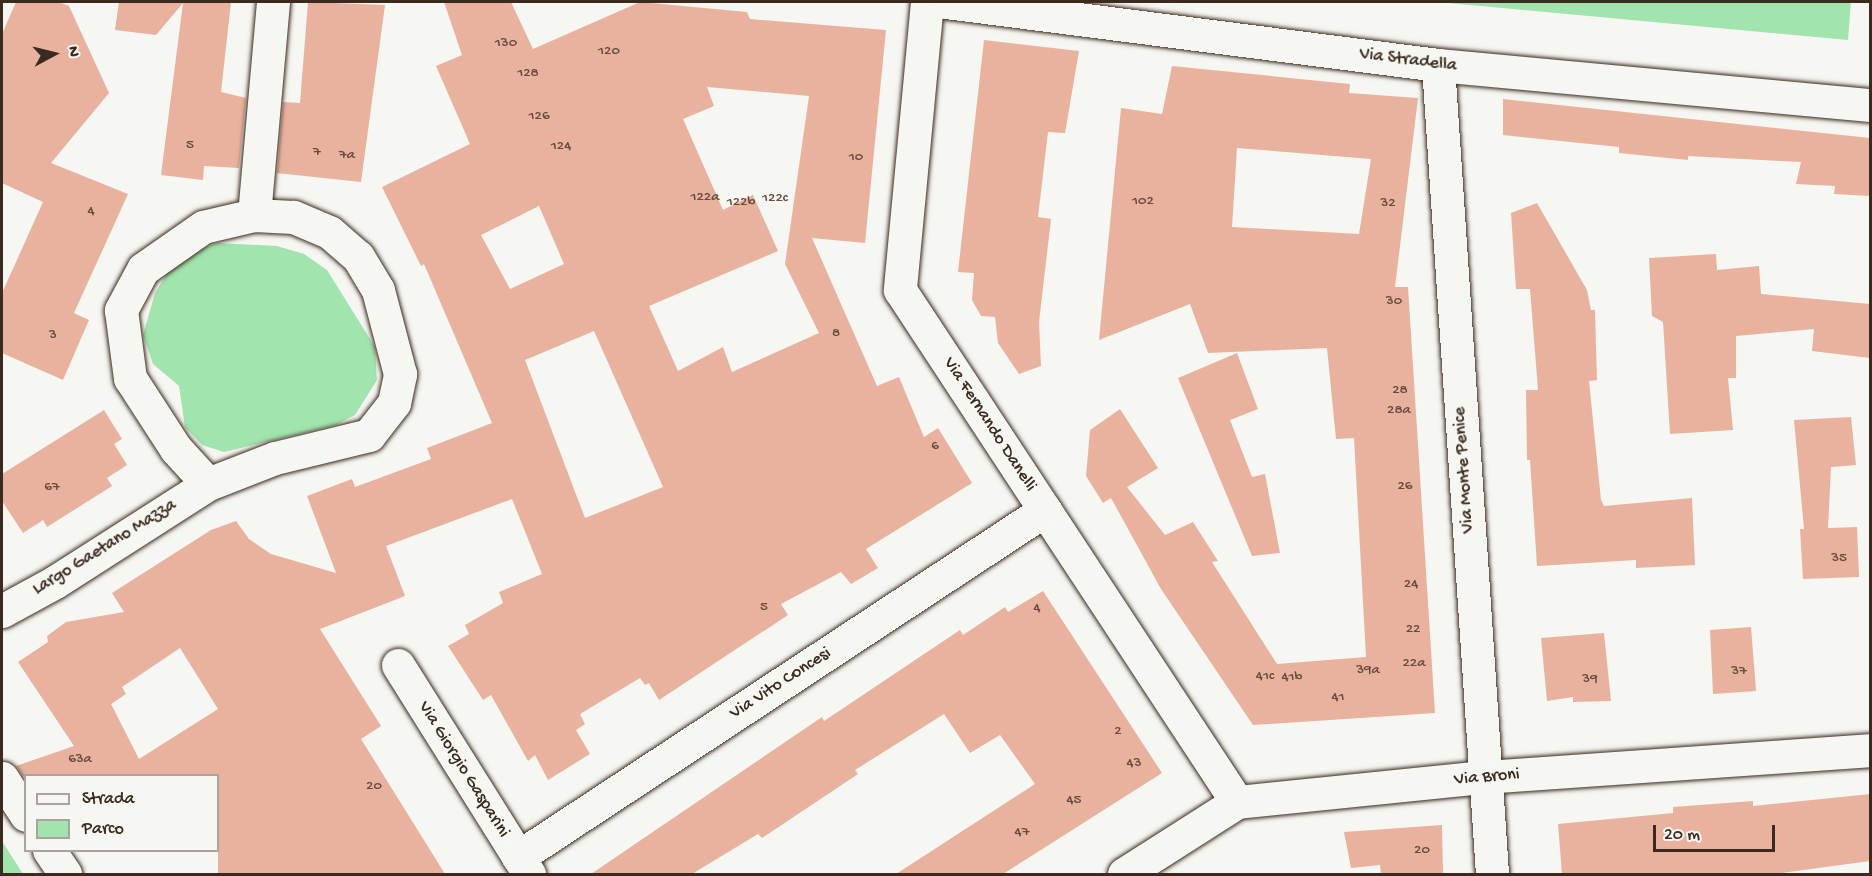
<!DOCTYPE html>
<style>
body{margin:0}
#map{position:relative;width:1872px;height:876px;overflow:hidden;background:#f6f6f2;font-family:"Gochi Hand",sans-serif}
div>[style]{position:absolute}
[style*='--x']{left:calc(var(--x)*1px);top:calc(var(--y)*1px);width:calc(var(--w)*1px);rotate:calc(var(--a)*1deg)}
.green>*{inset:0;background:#a2e4ad}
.building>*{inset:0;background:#e9b29e}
.roads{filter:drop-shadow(0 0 2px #3b2a1e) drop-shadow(0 0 2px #3b2a1e)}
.street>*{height:33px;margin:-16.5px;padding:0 16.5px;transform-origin:16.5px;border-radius:16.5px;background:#f6f6f2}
.secondary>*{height:33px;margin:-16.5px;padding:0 16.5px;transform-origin:16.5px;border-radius:16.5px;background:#f6f6f2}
span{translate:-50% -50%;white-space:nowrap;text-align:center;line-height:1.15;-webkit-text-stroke:6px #f6f6f2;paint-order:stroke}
.number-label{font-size:15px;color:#664c3e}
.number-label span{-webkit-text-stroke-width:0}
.street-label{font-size:18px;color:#3b2a1e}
.frame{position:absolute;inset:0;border:3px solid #3b2a1e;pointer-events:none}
.legend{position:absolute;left:24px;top:774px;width:195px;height:78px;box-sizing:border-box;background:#f6f6f2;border:2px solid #aba49d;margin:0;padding:8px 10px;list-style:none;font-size:18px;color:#3b2a1e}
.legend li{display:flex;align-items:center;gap:12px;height:30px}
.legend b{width:30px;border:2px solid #aba49d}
.north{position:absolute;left:24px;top:24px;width:60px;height:60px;-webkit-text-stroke:4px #f6f6f2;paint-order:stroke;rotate:83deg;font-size:16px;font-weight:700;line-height:24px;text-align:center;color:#3b2a1e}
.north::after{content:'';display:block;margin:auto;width:21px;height:27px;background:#3b2a1e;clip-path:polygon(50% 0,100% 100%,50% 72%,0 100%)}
.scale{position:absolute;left:1653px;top:825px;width:122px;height:27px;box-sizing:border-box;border:3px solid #3b2a1e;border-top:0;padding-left:8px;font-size:18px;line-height:21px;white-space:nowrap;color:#3b2a1e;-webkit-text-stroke:4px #f6f6f2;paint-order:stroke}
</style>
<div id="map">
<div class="green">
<i style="clip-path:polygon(1438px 2px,1851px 2px,1848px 40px)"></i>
<i style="clip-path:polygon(218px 243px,277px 246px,304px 254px,327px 270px,375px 347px,377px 380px,355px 415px,336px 425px,224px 452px,202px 445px,185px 427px,179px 386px,153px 364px,143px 335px,155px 293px,169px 270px,192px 252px)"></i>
<i style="clip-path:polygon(2px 841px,23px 874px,2px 874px)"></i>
</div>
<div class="building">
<i style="clip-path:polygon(16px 2px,59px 2px,69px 6px,109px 93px,51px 163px,128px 194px,74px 313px,89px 320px,63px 380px,2px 353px,2px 293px,43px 202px,2px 183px,2px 34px)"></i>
<i style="clip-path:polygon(119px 2px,231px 2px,221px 92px,246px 98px,239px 168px,204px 166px,203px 180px,161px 175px,183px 3px,156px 35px,115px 30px)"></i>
<i style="clip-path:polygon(308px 2px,385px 5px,361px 182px,277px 173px,283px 102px,300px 103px)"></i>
<i style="clip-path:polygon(evenodd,444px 2px,511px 2px,533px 49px,640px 2px,747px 12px,750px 19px,886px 30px,865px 243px,812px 238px,877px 386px,899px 377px,924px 437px,938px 428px,972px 483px,866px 549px,878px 568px,851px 584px,841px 572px,781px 604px,788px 615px,659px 700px,649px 683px,645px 685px,640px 678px,580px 714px,585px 724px,576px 730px,590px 754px,548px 780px,535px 755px,528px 761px,491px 695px,483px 700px,448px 646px,469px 634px,465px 625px,503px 603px,499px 592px,542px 574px,512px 499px,386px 546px,405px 596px,320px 629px,381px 726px,361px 739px,445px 874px,218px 874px,218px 776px,23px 776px,16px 766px,74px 746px,18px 662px,48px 642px,47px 636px,66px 622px,124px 612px,112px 593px,211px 530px,236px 521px,249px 539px,271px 554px,336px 573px,307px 496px,352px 479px,355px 487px,431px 459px,427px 448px,492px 423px,424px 264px,421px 266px,382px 187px,470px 144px,436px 66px,462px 55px,444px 2px,707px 87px,809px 96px,785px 264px,819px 333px,732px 372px,723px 347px,678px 371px,649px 306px,778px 251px,753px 195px,723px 210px,683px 119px,714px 106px,707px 87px,444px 2px,539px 206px,564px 264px,510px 289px,481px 235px,539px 206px,444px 2px,594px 331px,663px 487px,585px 518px,525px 360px,594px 331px,444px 2px,180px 648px,218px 709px,139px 759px,111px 704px,126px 694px,122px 687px,180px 648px)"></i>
<i style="clip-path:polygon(984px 40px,1079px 51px,1065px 133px,1048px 132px,1038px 217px,1051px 219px,1039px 322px,1041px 366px,1019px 374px,998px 343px,995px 317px,981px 316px,972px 300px,974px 273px,958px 272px)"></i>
<i style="clip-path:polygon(evenodd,1172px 66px,1350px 84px,1349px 93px,1418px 98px,1395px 287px,1408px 287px,1435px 713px,1253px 725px,1161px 589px,1111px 498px,1103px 503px,1086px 476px,1090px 430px,1120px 409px,1158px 468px,1127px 487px,1165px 535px,1193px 522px,1218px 561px,1212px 562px,1277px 664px,1366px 657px,1354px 438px,1336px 439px,1327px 348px,1208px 353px,1190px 304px,1099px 340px,1121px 108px,1162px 114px,1172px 66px,1237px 148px,1371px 159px,1359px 234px,1232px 227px,1237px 148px)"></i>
<i style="clip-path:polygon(1503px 99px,1870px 138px,1870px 196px,1834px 194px,1835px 186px,1796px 184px,1801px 162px,1688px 156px,1688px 160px,1619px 153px,1619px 147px,1503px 135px)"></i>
<i style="clip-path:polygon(1537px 203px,1587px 290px,1591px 310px,1595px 310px,1597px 380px,1589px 381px,1601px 500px,1604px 506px,1692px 498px,1695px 565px,1636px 568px,1636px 560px,1537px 566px,1530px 460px,1527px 460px,1526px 390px,1538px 390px,1530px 289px,1516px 289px,1511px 213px)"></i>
<i style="clip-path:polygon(1716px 254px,1717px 270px,1759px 266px,1761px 294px,1870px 304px,1870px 358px,1812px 351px,1814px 329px,1736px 336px,1736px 378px,1728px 378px,1733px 430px,1670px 434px,1663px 322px,1652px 316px,1649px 258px)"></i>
<i style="clip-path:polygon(1237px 353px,1258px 409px,1230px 420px,1252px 477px,1265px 474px,1280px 553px,1252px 556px,1178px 378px)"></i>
<i style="clip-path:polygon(104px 410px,122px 439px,114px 444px,127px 465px,107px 478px,112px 486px,47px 527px,43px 520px,23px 533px,2px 501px,2px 474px)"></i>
<i style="clip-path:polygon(1851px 417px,1856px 465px,1831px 467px,1828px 528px,1857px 527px,1859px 577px,1803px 579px,1800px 529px,1804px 529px,1794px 420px)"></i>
<i style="clip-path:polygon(1043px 591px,1162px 773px,1003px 874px,896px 874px,1035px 784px,1000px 735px,970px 753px,944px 714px,855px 770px,858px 774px,762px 838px,758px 834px,692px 874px,591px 874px,822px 717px,824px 721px,960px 630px,963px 635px,1005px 607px,1008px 612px)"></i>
<i style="clip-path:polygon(1751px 627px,1756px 691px,1713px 694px,1710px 630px)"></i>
<i style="clip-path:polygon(1604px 633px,1611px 701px,1573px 702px,1573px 697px,1547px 701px,1541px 638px)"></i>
<i style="clip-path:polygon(1870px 794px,1870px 861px,1774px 874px,1562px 874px,1558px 824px,1673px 813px,1673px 807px,1753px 801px,1753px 806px)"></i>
<i style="clip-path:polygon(1442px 825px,1443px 874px,1381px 874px,1380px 865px,1351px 868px,1344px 832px)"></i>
</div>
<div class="roads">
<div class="street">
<i style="--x:927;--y:2;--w:289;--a:95.4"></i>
<i style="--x:900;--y:290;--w:613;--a:56.65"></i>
<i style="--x:946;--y:2;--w:496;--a:7.3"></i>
<i style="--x:1438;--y:65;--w:434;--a:5.3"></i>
<i style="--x:1438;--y:65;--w:811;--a:86.18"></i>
<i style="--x:254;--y:215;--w:214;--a:-84.9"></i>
<i style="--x:2;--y:611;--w:60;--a:-28.7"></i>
<i style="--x:55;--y:582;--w:182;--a:-32.6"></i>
<i style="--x:208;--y:484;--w:72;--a:-21.2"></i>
<i style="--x:275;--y:458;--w:97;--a:-13.7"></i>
<i style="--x:369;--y:435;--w:41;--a:-52"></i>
<i style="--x:394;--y:403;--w:30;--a:-78"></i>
<i style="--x:400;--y:374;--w:87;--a:-104.7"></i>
<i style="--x:378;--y:290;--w:39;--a:-121"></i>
<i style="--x:358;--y:257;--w:38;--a:-139"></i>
<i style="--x:329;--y:232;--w:39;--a:-157"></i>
<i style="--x:293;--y:217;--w:39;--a:-177"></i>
<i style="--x:254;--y:215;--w:52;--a:166.8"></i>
<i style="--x:203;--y:227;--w:73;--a:145"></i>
<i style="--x:143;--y:269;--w:47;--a:118.2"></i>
<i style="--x:121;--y:310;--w:69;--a:82.5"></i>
<i style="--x:130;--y:378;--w:85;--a:57.1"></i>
<i style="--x:176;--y:449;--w:47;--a:47.6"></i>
<i style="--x:398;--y:665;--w:247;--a:57.9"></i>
<i style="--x:518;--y:857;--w:631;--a:-33.36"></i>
<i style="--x:1124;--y:874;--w:134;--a:-32.5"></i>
<i style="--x:1237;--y:802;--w:249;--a:-5.8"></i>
<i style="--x:1485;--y:777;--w:386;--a:-4"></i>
</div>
<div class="secondary">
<i style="--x:2;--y:778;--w:44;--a:57"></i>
<i style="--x:49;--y:850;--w:29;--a:56"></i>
</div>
</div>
<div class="number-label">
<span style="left:506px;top:44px">130</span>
<span style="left:609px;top:52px">120</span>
<span style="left:528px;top:74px">128</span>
<span style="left:539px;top:117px">126</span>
<span style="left:190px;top:146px">5</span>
<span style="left:561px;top:147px">124</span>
<span style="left:317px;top:153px">7</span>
<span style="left:347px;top:156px">7a</span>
<span style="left:856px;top:158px">10</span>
<span style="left:705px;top:198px">122a</span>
<span style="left:775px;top:199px">122c</span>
<span style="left:1143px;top:202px">102</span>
<span style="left:741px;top:203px">122b</span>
<span style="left:1388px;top:204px">32</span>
<span style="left:91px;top:212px">4</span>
<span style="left:1394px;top:302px">30</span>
<span style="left:836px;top:334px">8</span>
<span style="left:53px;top:336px">3</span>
<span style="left:1400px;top:391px">28</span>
<span style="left:1399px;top:411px">28a</span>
<span style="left:935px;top:447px">6</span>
<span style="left:1405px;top:487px">26</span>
<span style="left:52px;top:488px">67</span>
<span style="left:1839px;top:559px">35</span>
<span style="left:1411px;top:585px">24</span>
<span style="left:764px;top:608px">5</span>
<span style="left:1037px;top:609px">4</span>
<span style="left:1413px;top:630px">22</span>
<span style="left:1414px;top:664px">22a</span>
<span style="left:1368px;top:671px">39a</span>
<span style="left:1739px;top:672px">37</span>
<span style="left:1265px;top:677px">41c</span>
<span style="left:1292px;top:678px">41b</span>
<span style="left:1590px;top:680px">39</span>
<span style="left:1338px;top:698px">41</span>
<span style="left:1118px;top:732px">2</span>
<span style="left:80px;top:760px">63a</span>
<span style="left:1134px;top:764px">43</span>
<span style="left:374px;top:787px">20</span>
<span style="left:1074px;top:801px">45</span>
<span style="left:1022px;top:833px">47</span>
<span style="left:1422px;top:851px">20</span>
</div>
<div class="street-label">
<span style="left:1408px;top:61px;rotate:7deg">Via Stradella</span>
<span style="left:989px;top:425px;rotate:57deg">Via Fernando Danelli</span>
<span style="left:1465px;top:470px;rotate:-94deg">Via Monte Penice</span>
<span style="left:105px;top:548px;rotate:-32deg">Largo Gaetano Mazza</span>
<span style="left:781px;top:684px;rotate:-33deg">Via Vito Concesi</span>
<span style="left:463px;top:770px;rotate:58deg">Via Giorgio Gasparini</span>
<span style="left:1487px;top:778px;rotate:-5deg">Via Broni</span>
</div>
<div class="frame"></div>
<ul class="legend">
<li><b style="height:8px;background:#f6f6f2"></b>Strada</li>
<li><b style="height:16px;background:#a2e4ad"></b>Parco</li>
</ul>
<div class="north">N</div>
<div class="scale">20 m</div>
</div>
